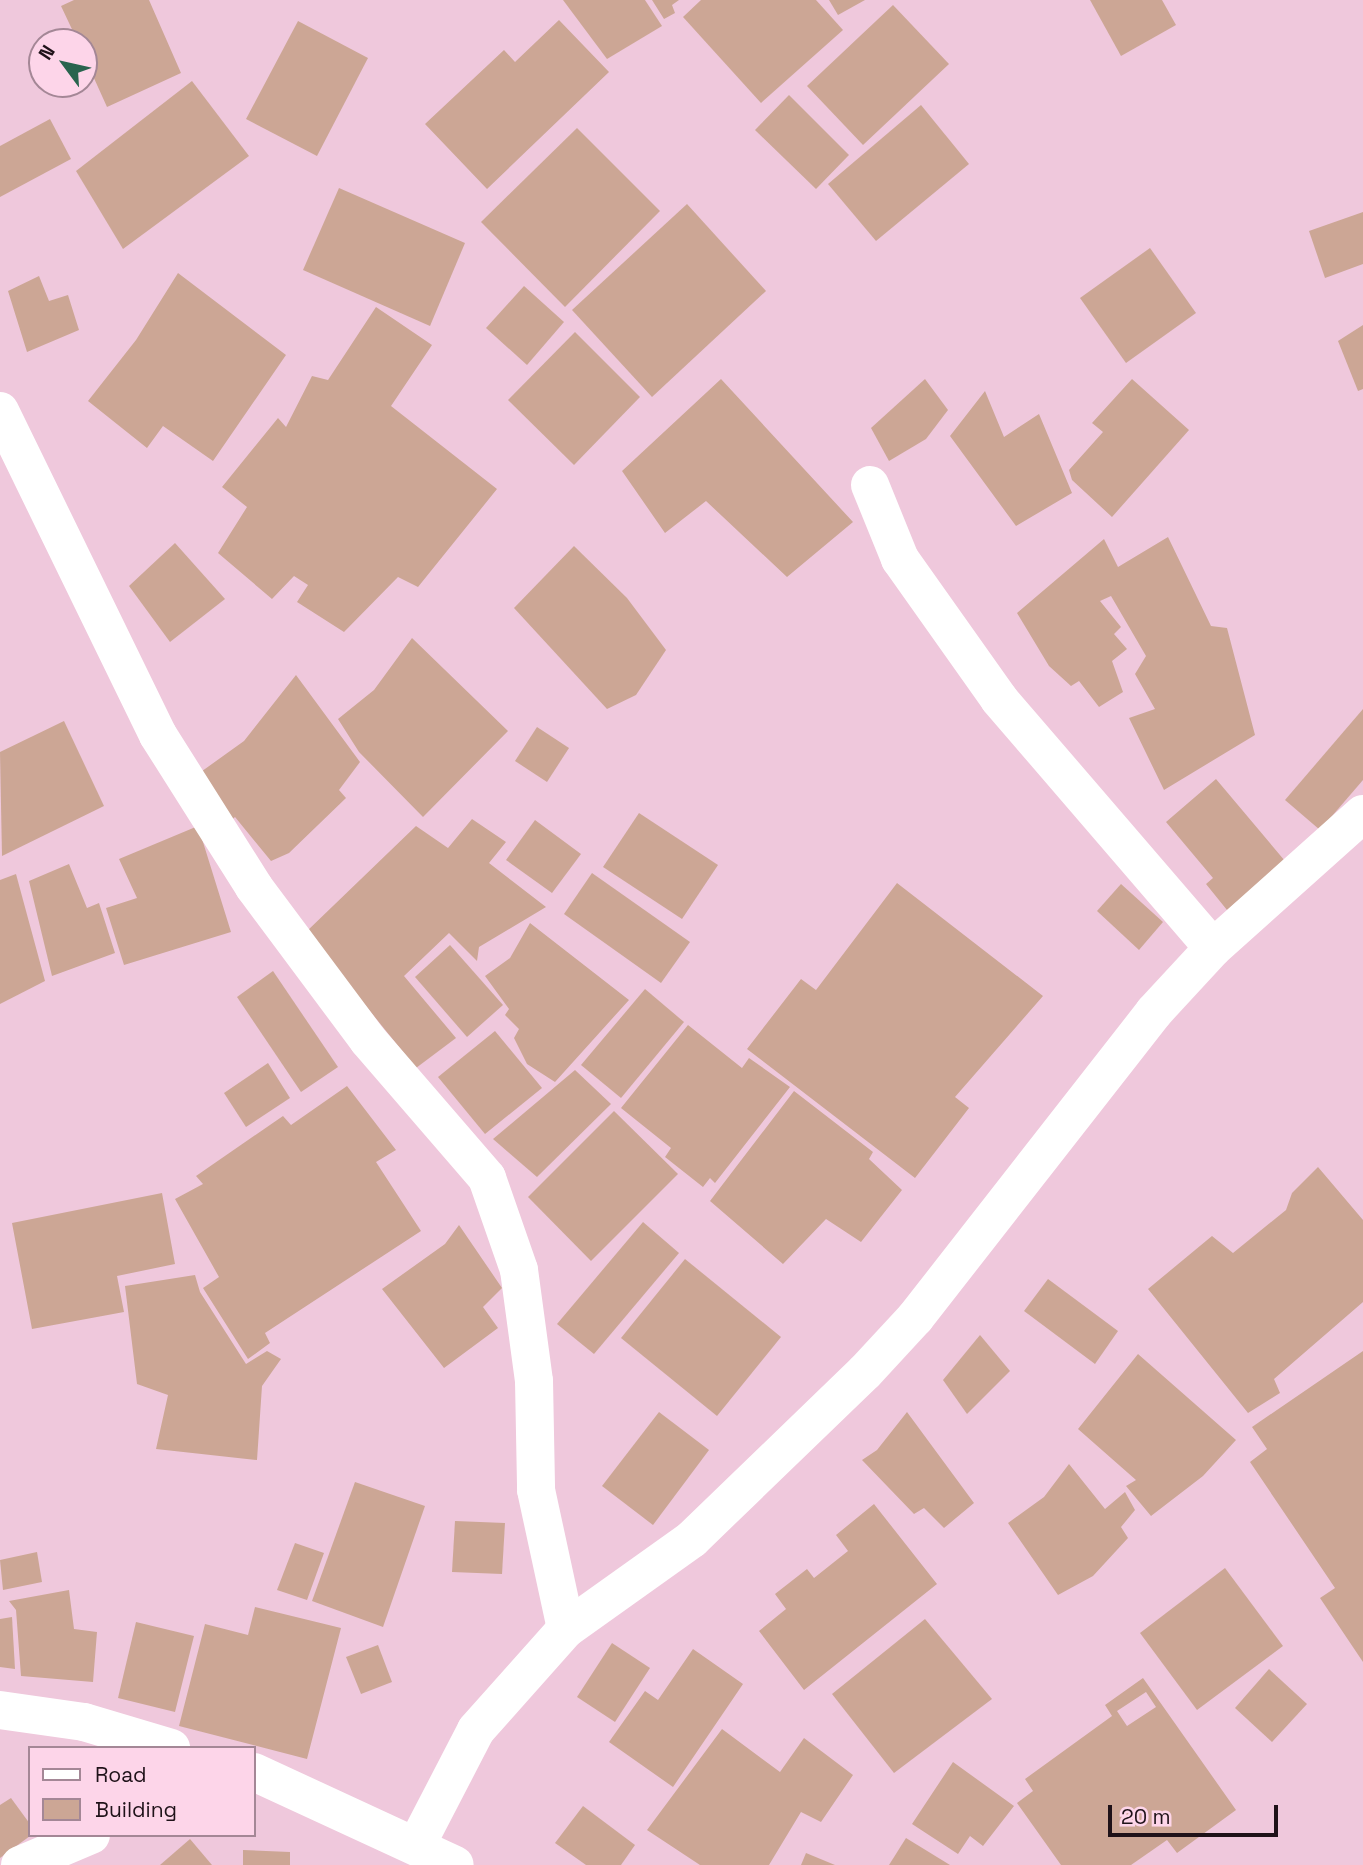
<!DOCTYPE html>
<style>
body{margin:0}
#map{position:relative;width:1363px;height:1865px;overflow:hidden;background:#efc8dc;font-family:"Space Grotesk",sans-serif}
div>[style]{position:absolute}
[style*='--x']{left:calc(var(--x)*1px);top:calc(var(--y)*1px);width:calc(var(--w)*1px);rotate:calc(var(--a)*1deg)}
.building>*{inset:0;background:#cca695}
.minor>*{height:38px;margin:-19px;padding:0 19px;transform-origin:19px;border-radius:19px;background:#fff}
span{translate:-50% -50%;white-space:nowrap;text-align:center;line-height:1.15;-webkit-text-stroke:7px #fdd5e9;paint-order:stroke}
.legend{position:absolute;left:28px;top:1746px;width:228px;height:91px;box-sizing:border-box;background:#fdd5e9;border:2px solid #a48796;margin:0;padding:9px 12px;list-style:none;font-size:21px;color:#1f1219}
.legend li{display:flex;align-items:center;gap:14px;height:35px}
.legend b{width:35px;border:2px solid #a48796}
.north{position:absolute;left:28px;top:28px;width:70px;height:70px;box-sizing:border-box;background:#fdd5e9;border:2px solid #a48796;border-radius:50%;rotate:303deg;font-size:19px;font-weight:700;line-height:28px;text-align:center;color:#1f1219}
.north::after{content:'';display:block;margin:auto;width:24px;height:32px;background:#29644e;clip-path:polygon(50% 0,100% 100%,50% 72%,0 100%)}
.scale{position:absolute;left:1108px;top:1805px;width:170px;height:32px;box-sizing:border-box;border:4px solid #1f1219;border-top:0;padding-left:9px;font-size:21px;line-height:24px;white-space:nowrap;color:#1f1219;-webkit-text-stroke:5px #fdd5e9;paint-order:stroke}
</style>
<div id="map">
<div class="building">
<i style="clip-path:polygon(74px 0,149px 0,181px 73px,107px 107px,84px 56px,84px 42px,78px 42px,61px 6px)"></i>
<i style="clip-path:polygon(563px 0,645px 0,662px 26px,607px 59px)"></i>
<i style="clip-path:polygon(652px 0,679px 0,672px 5px,675px 13px,664px 19px)"></i>
<i style="clip-path:polygon(701px 0,816px 0,843px 30px,761px 103px,683px 17px)"></i>
<i style="clip-path:polygon(829px 0,865px 0,838px 15px)"></i>
<i style="clip-path:polygon(1090px 0,1162px 0,1176px 25px,1121px 56px)"></i>
<i style="clip-path:polygon(893px 5px,949px 64px,863px 145px,807px 86px)"></i>
<i style="clip-path:polygon(559px 20px,609px 72px,487px 189px,425px 124px,504px 50px,515px 62px)"></i>
<i style="clip-path:polygon(298px 21px,368px 58px,317px 156px,246px 119px)"></i>
<i style="clip-path:polygon(192px 81px,249px 156px,123px 249px,76px 171px)"></i>
<i style="clip-path:polygon(789px 95px,849px 155px,816px 189px,755px 130px)"></i>
<i style="clip-path:polygon(921px 105px,969px 164px,876px 241px,828px 184px)"></i>
<i style="clip-path:polygon(50px 119px,71px 159px,0 197px,0 146px)"></i>
<i style="clip-path:polygon(577px 128px,660px 211px,565px 307px,481px 222px)"></i>
<i style="clip-path:polygon(339px 188px,465px 243px,430px 326px,303px 270px)"></i>
<i style="clip-path:polygon(687px 204px,766px 291px,652px 397px,572px 310px)"></i>
<i style="clip-path:polygon(1363px 212px,1363px 264px,1325px 278px,1309px 231px)"></i>
<i style="clip-path:polygon(1150px 248px,1196px 313px,1126px 363px,1080px 298px)"></i>
<i style="clip-path:polygon(178px 273px,286px 355px,213px 461px,163px 426px,147px 448px,88px 401px,136px 340px)"></i>
<i style="clip-path:polygon(39px 276px,49px 301px,68px 295px,79px 330px,27px 352px,8px 291px)"></i>
<i style="clip-path:polygon(524px 286px,564px 322px,527px 365px,486px 328px)"></i>
<i style="clip-path:polygon(376px 307px,432px 345px,391px 406px,497px 489px,418px 587px,398px 577px,344px 632px,297px 602px,308px 585px,294px 576px,272px 599px,218px 553px,247px 507px,222px 487px,278px 418px,286px 427px,312px 376px,328px 380px)"></i>
<i style="clip-path:polygon(1363px 325px,1363px 389px,1358px 391px,1338px 341px)"></i>
<i style="clip-path:polygon(575px 332px,640px 397px,574px 465px,508px 400px)"></i>
<i style="clip-path:polygon(721px 379px,853px 522px,787px 577px,706px 501px,665px 533px,622px 471px)"></i>
<i style="clip-path:polygon(925px 379px,948px 410px,926px 439px,889px 461px,871px 428px)"></i>
<i style="clip-path:polygon(1132px 379px,1189px 430px,1112px 517px,1072px 480px,1069px 470px,1103px 432px,1092px 423px)"></i>
<i style="clip-path:polygon(985px 391px,1004px 437px,1039px 414px,1072px 493px,1016px 526px,950px 436px)"></i>
<i style="clip-path:polygon(1168px 537px,1211px 626px,1227px 628px,1255px 735px,1164px 790px,1129px 718px,1155px 709px,1135px 674px,1146px 656px,1111px 596px,1100px 601px,1121px 627px,1114px 634px,1127px 649px,1112px 661px,1123px 692px,1099px 707px,1079px 681px,1071px 686px,1049px 666px,1017px 613px,1104px 539px,1118px 567px)"></i>
<i style="clip-path:polygon(175px 543px,225px 599px,170px 642px,129px 586px)"></i>
<i style="clip-path:polygon(574px 546px,627px 598px,666px 650px,636px 695px,607px 709px,514px 608px)"></i>
<i style="clip-path:polygon(412px 638px,508px 731px,423px 817px,359px 752px,338px 719px,374px 690px)"></i>
<i style="clip-path:polygon(296px 675px,360px 762px,339px 790px,346px 798px,289px 853px,271px 861px,235px 817px,226px 825px,198px 774px,244px 741px)"></i>
<i style="clip-path:polygon(1363px 709px,1363px 780px,1320px 830px,1285px 800px)"></i>
<i style="clip-path:polygon(64px 721px,104px 806px,2px 856px,0 752px)"></i>
<i style="clip-path:polygon(537px 727px,569px 748px,547px 782px,515px 761px)"></i>
<i style="clip-path:polygon(1216px 779px,1285px 861px,1227px 910px,1206px 884px,1213px 878px,1166px 822px)"></i>
<i style="clip-path:polygon(639px 813px,718px 865px,682px 919px,603px 867px)"></i>
<i style="clip-path:polygon(472px 819px,506px 842px,489px 863px,546px 907px,479px 947px,477px 961px,449px 933px,404px 976px,456px 1038px,416px 1068px,306px 932px,416px 826px,448px 848px)"></i>
<i style="clip-path:polygon(535px 820px,581px 854px,552px 893px,506px 860px)"></i>
<i style="clip-path:polygon(198px 826px,231px 932px,124px 965px,106px 908px,137px 898px,119px 859px)"></i>
<i style="clip-path:polygon(69px 864px,87px 908px,99px 903px,115px 953px,52px 976px,29px 881px)"></i>
<i style="clip-path:polygon(592px 873px,690px 942px,661px 983px,564px 914px)"></i>
<i style="clip-path:polygon(16px 874px,45px 981px,0 1004px,0 880px)"></i>
<i style="clip-path:polygon(897px 883px,1043px 996px,955px 1097px,969px 1108px,915px 1178px,747px 1049px,801px 979px,816px 990px)"></i>
<i style="clip-path:polygon(1121px 884px,1163px 922px,1139px 950px,1097px 911px)"></i>
<i style="clip-path:polygon(530px 923px,629px 1000px,555px 1082px,527px 1064px,514px 1038px,519px 1029px,505px 1015px,509px 1009px,485px 976px,510px 958px)"></i>
<i style="clip-path:polygon(450px 945px,503px 1005px,467px 1037px,415px 977px)"></i>
<i style="clip-path:polygon(273px 971px,338px 1067px,301px 1092px,237px 997px)"></i>
<i style="clip-path:polygon(645px 989px,684px 1022px,621px 1098px,581px 1065px)"></i>
<i style="clip-path:polygon(688px 1025px,742px 1068px,749px 1058px,790px 1087px,715px 1183px,710px 1178px,703px 1187px,665px 1157px,671px 1148px,621px 1108px)"></i>
<i style="clip-path:polygon(495px 1031px,542px 1088px,485px 1134px,438px 1077px)"></i>
<i style="clip-path:polygon(268px 1063px,290px 1098px,246px 1127px,224px 1093px)"></i>
<i style="clip-path:polygon(575px 1070px,611px 1104px,537px 1177px,493px 1139px)"></i>
<i style="clip-path:polygon(347px 1086px,396px 1150px,376px 1162px,421px 1231px,265px 1333px,270px 1343px,248px 1359px,203px 1288px,219px 1277px,175px 1199px,203px 1184px,196px 1176px,283px 1116px,291px 1125px)"></i>
<i style="clip-path:polygon(794px 1091px,873px 1152px,869px 1159px,902px 1190px,861px 1242px,826px 1219px,783px 1264px,710px 1201px)"></i>
<i style="clip-path:polygon(614px 1111px,678px 1174px,591px 1261px,528px 1197px)"></i>
<i style="clip-path:polygon(1318px 1167px,1363px 1220px,1363px 1302px,1274px 1379px,1280px 1393px,1248px 1413px,1148px 1289px,1212px 1236px,1233px 1253px,1286px 1210px,1292px 1193px)"></i>
<i style="clip-path:polygon(162px 1193px,175px 1264px,117px 1276px,124px 1312px,32px 1329px,12px 1223px)"></i>
<i style="clip-path:polygon(643px 1222px,679px 1253px,594px 1354px,557px 1324px)"></i>
<i style="clip-path:polygon(459px 1225px,502px 1288px,483px 1307px,498px 1328px,444px 1368px,382px 1289px,445px 1244px)"></i>
<i style="clip-path:polygon(685px 1259px,781px 1337px,717px 1416px,621px 1338px)"></i>
<i style="clip-path:polygon(195px 1275px,200px 1292px,246px 1364px,267px 1351px,281px 1359px,262px 1386px,257px 1460px,156px 1449px,168px 1395px,137px 1384px,125px 1286px)"></i>
<i style="clip-path:polygon(1048px 1279px,1118px 1331px,1095px 1364px,1024px 1311px)"></i>
<i style="clip-path:polygon(980px 1335px,1010px 1371px,967px 1414px,943px 1380px)"></i>
<i style="clip-path:polygon(1363px 1351px,1363px 1662px,1320px 1598px,1335px 1588px,1250px 1462px,1267px 1449px,1252px 1427px)"></i>
<i style="clip-path:polygon(1138px 1354px,1236px 1440px,1203px 1476px,1151px 1516px,1126px 1486px,1136px 1480px,1078px 1429px)"></i>
<i style="clip-path:polygon(659px 1412px,709px 1450px,653px 1525px,602px 1486px)"></i>
<i style="clip-path:polygon(907px 1412px,974px 1503px,944px 1528px,924px 1508px,914px 1514px,862px 1460px,877px 1450px)"></i>
<i style="clip-path:polygon(1069px 1464px,1105px 1509px,1125px 1492px,1135px 1510px,1121px 1527px,1128px 1538px,1093px 1576px,1058px 1595px,1008px 1523px,1044px 1497px)"></i>
<i style="clip-path:polygon(355px 1482px,425px 1506px,383px 1627px,312px 1601px)"></i>
<i style="clip-path:polygon(874px 1504px,937px 1584px,804px 1690px,759px 1631px,786px 1609px,775px 1594px,807px 1569px,814px 1578px,848px 1551px,836px 1535px)"></i>
<i style="clip-path:polygon(455px 1521px,505px 1523px,502px 1574px,452px 1572px)"></i>
<i style="clip-path:polygon(295px 1543px,324px 1553px,307px 1600px,277px 1590px)"></i>
<i style="clip-path:polygon(37px 1552px,42px 1582px,3px 1590px,0 1560px)"></i>
<i style="clip-path:polygon(1225px 1568px,1283px 1646px,1197px 1710px,1140px 1633px)"></i>
<i style="clip-path:polygon(69px 1590px,74px 1629px,97px 1632px,93px 1682px,21px 1676px,16px 1610px,9px 1601px)"></i>
<i style="clip-path:polygon(255px 1607px,341px 1628px,307px 1759px,179px 1726px,205px 1624px,248px 1635px)"></i>
<i style="clip-path:polygon(12px 1617px,15px 1669px,0 1667px,0 1619px)"></i>
<i style="clip-path:polygon(925px 1619px,992px 1699px,894px 1773px,832px 1694px)"></i>
<i style="clip-path:polygon(136px 1622px,194px 1636px,175px 1712px,118px 1698px)"></i>
<i style="clip-path:polygon(612px 1643px,650px 1668px,615px 1722px,577px 1697px)"></i>
<i style="clip-path:polygon(378px 1645px,392px 1682px,361px 1694px,346px 1657px)"></i>
<i style="clip-path:polygon(693px 1649px,743px 1684px,673px 1787px,609px 1742px,645px 1691px,658px 1700px)"></i>
<i style="clip-path:polygon(1269px 1669px,1307px 1704px,1272px 1742px,1235px 1708px)"></i>
<i style="clip-path:polygon(evenodd,1143px 1678px,1236px 1810px,1177px 1853px,1167px 1840px,1131px 1865px,1061px 1865px,1017px 1803px,1033px 1791px,1025px 1779px,1112px 1716px,1105px 1705px,1143px 1678px,1146px 1692px,1156px 1707px,1127px 1726px,1117px 1711px,1146px 1692px)"></i>
<i style="clip-path:polygon(722px 1729px,780px 1772px,804px 1738px,853px 1775px,821px 1822px,801px 1812px,769px 1865px,700px 1865px,647px 1830px)"></i>
<i style="clip-path:polygon(953px 1762px,1014px 1806px,983px 1846px,970px 1836px,958px 1854px,912px 1824px)"></i>
<i style="clip-path:polygon(11px 1798px,30px 1824px,30px 1836px,0 1858px,0 1805px)"></i>
<i style="clip-path:polygon(583px 1806px,635px 1845px,621px 1865px,586px 1865px,555px 1843px)"></i>
<i style="clip-path:polygon(906px 1838px,950px 1865px,889px 1865px)"></i>
<i style="clip-path:polygon(190px 1839px,212px 1865px,160px 1865px)"></i>
<i style="clip-path:polygon(243px 1850px,290px 1852px,290px 1865px,243px 1865px)"></i>
<i style="clip-path:polygon(806px 1853px,835px 1865px,801px 1865px)"></i>
</div>
<div class="minor">
<i style="--x:0;--y:411;--w:360;--a:64"></i>
<i style="--x:158;--y:735;--w:180;--a:57.7"></i>
<i style="--x:254;--y:887;--w:191;--a:53.3"></i>
<i style="--x:368;--y:1040;--w:182;--a:49.2"></i>
<i style="--x:487;--y:1178;--w:97;--a:70.8"></i>
<i style="--x:519;--y:1270;--w:112;--a:82.3"></i>
<i style="--x:534;--y:1381;--w:109;--a:88.9"></i>
<i style="--x:536;--y:1490;--w:142;--a:77.8"></i>
<i style="--x:870;--y:485;--w:80;--a:67.9"></i>
<i style="--x:900;--y:559;--w:171;--a:54.7"></i>
<i style="--x:999;--y:699;--w:328;--a:49.3"></i>
<i style="--x:0;--y:1710;--w:85;--a:8.1"></i>
<i style="--x:84;--y:1722;--w:91;--a:16.6"></i>
<i style="--x:254;--y:1772;--w:221;--a:24.8"></i>
<i style="--x:417;--y:1844;--w:128;--a:-62.6"></i>
<i style="--x:476;--y:1730;--w:135;--a:-48.3"></i>
<i style="--x:566;--y:1629;--w:155;--a:-35.5"></i>
<i style="--x:692;--y:1539;--w:240;--a:-44"></i>
<i style="--x:865;--y:1372;--w:74;--a:-47.2"></i>
<i style="--x:915;--y:1318;--w:388;--a:-52"></i>
<i style="--x:1154;--y:1012;--w:87;--a:-47.3"></i>
<i style="--x:1213;--y:948;--w:201;--a:-41.8"></i>
<i style="--x:20;--y:1865;--w:77;--a:-22.9"></i>
</div>
<ul class="legend">
<li><b style="height:9px;background:#fff"></b>Road</li>
<li><b style="height:19px;background:#cca695"></b>Building</li>
</ul>
<div class="north">N</div>
<div class="scale">20 m</div>
</div>
